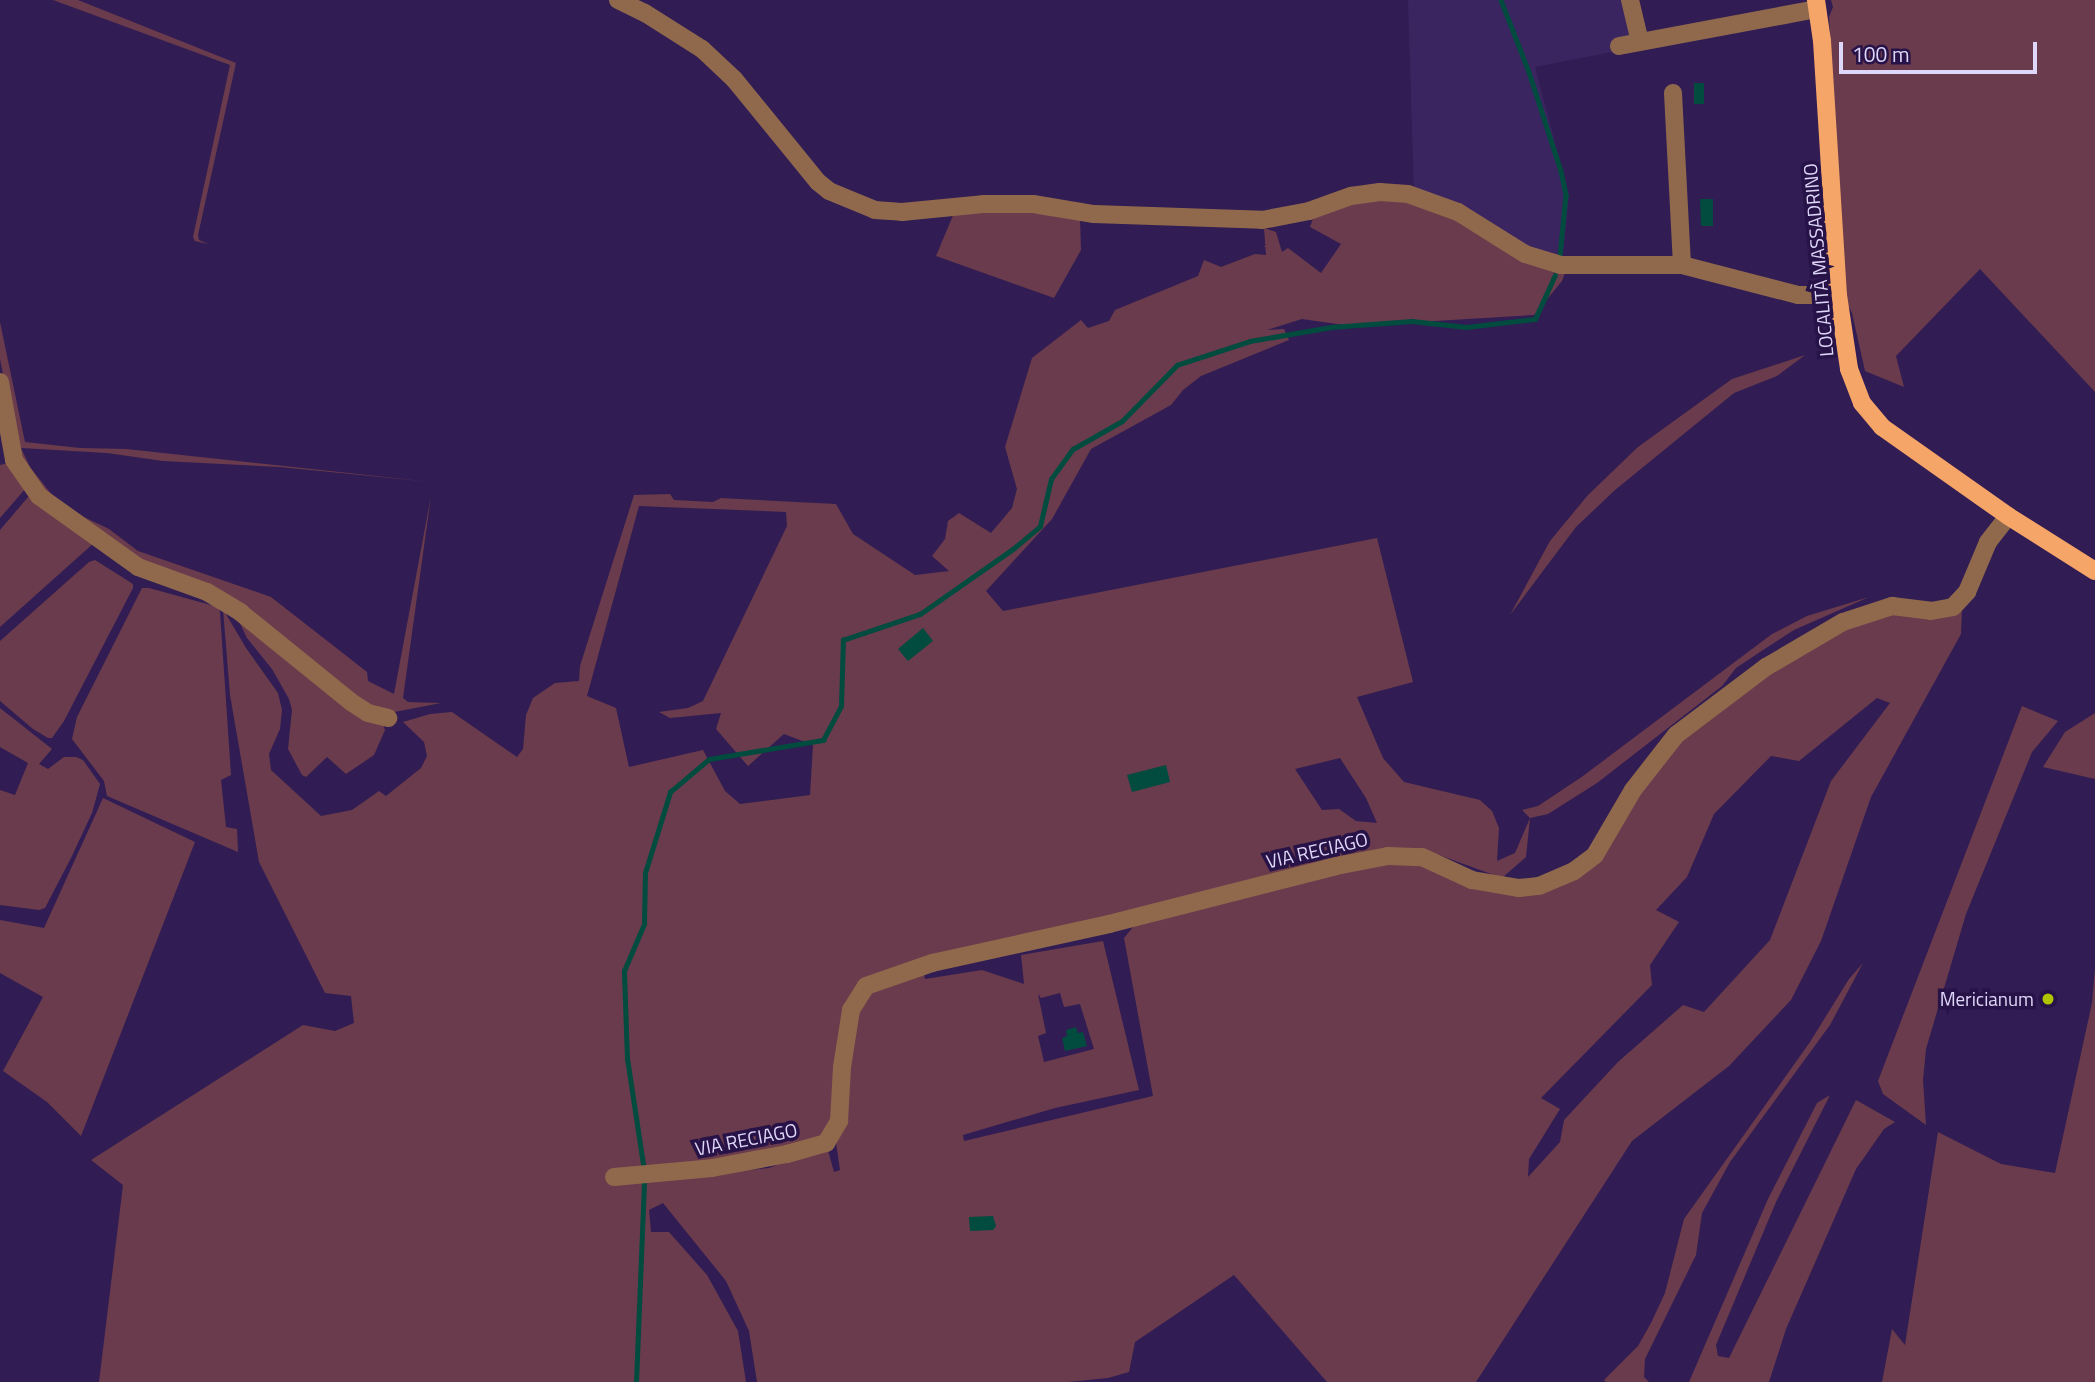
<!DOCTYPE html>
<meta charset="utf-8">
<style>
body{margin:0}
#map{position:relative;width:2095px;height:1382px;overflow:hidden;background:#311d53;font-family:"Titillium Web",sans-serif}
div>[style]{position:absolute}
[style*='--x']{left:calc(var(--x)*1px);top:calc(var(--y)*1px);width:calc(var(--w)*1px);rotate:calc(var(--a)*1deg)}
.built>*{inset:0;background:#3b2561}
.green>*{inset:0;background:#6a3b4c}
.water>*{inset:0;background:#014b3f}
.stream>*{height:4.5px;margin:-2.25px;padding:0 2.25px;transform-origin:2.25px;border-radius:2.25px;background:#014b3f}
.minor>*{height:18px;margin:-9px;padding:0 9px;transform-origin:9px;border-radius:9px;background:#90694d}
.major>*{height:18px;margin:-9px;padding:0 9px;transform-origin:9px;border-radius:9px;background:#f6a568}
.dots>*{width:19px;height:19px;translate:-50% -50%;box-sizing:border-box;border:4px solid #271347;border-radius:50%}
span{translate:-50% -50%;white-space:nowrap;text-align:center;line-height:1.15;-webkit-text-stroke:7px #271347;paint-order:stroke}
.street-label{font-size:19px;color:#dfd7f9}
.poi-label{font-size:19px;color:#dfd7f9}
.right{translate:-100% -50%;text-align:right}
.scale{position:absolute;left:1839px;top:42px;width:198px;height:32px;box-sizing:border-box;border:4px solid #dfd7f9;border-top:0;padding-left:9px;font-size:21px;line-height:24px;white-space:nowrap;color:#dfd7f9;-webkit-text-stroke:5px #271347;paint-order:stroke}
</style>
<div id="map">
<div class="built">
<i style="clip-path:polygon(1408px 0,1635px 0,1648px 45px,1535px 67px,1569px 196px,1562px 262px,1414px 194px)"></i>
</div>
<div class="green">
<i style="clip-path:polygon(53px 0,78px 0,236px 63px,198px 235px,199px 240px,208px 244px,195px 241px,193px 237px,230px 65px)"></i>
<i style="clip-path:polygon(1831px 0,2095px 0,2095px 392px,1980px 269px,1896px 356px,1904px 387px,1865px 371px,1852px 313px,1844px 297px,1829px 17px,1833px 7px)"></i>
<i style="clip-path:polygon(evenodd,1374px 201px,1420px 201px,1565px 273px,1562px 281px,1534px 315px,1351px 326px,1302px 319px,1267px 330px,1284px 329px,1289px 340px,1201px 376px,1183px 390px,1171px 405px,1091px 449px,1052px 519px,986px 591px,1003px 611px,1377px 538px,1413px 682px,1357px 697px,1383px 758px,1404px 782px,1480px 800px,1492px 811px,1499px 828px,1497px 861px,1515px 853px,1530px 818px,1522px 810px,1538px 806px,1583px 776px,1772px 634px,1807px 616px,1869px 597px,1794px 630px,1760px 652px,1736px 668px,1722px 686px,1597px 783px,1548px 814px,1530px 818px,1526px 857px,1502px 878px,1439px 855px,1414px 850px,922px 961px,925px 979px,982px 970px,1024px 984px,1021px 955px,1103px 941px,1139px 1090px,1055px 1108px,963px 1135px,964px 1141px,1153px 1096px,1124px 938px,1133px 927px,1388px 859px,1417px 862px,1475px 888px,1540px 895px,1581px 875px,1682px 735px,1767px 671px,1839px 629px,1902px 612px,1962px 609px,1961px 634px,1871px 797px,1821px 941px,1791px 1000px,1729px 1066px,1632px 1141px,1476px 1382px,1327px 1382px,1234px 1275px,1135px 1342px,1129px 1372px,1108px 1378px,1068px 1382px,757px 1382px,749px 1331px,726px 1281px,663px 1203px,649px 1210px,651px 1232px,669px 1232px,707px 1275px,738px 1331px,746px 1382px,99px 1382px,123px 1185px,91px 1160px,303px 1025px,335px 1031px,354px 1023px,351px 996px,325px 993px,259px 862px,230px 695px,223px 609px,246px 648px,278px 693px,282px 710px,280px 729px,269px 754px,271px 770px,321px 816px,352px 810px,379px 791px,386px 796px,421px 768px,427px 756px,424px 742px,403px 722px,430px 714px,452px 712px,517px 757px,523px 749px,526px 715px,533px 698px,555px 683px,579px 681px,580px 666px,634px 495px,670px 494px,674px 500px,713px 502px,721px 498px,836px 504px,853px 534px,915px 575px,949px 571px,932px 556px,945px 539px,948px 521px,959px 513px,991px 533px,1012px 508px,1017px 489px,1005px 447px,1032px 358px,1081px 320px,1088px 328px,1109px 321px,1115px 310px,1198px 276px,1204px 260px,1221px 267px,1255px 254px,1266px 255px,1264px 228px,1276px 232px,1282px 252px,1288px 248px,1321px 273px,1341px 244px,1310px 227px,1314px 216px,1337px 207px,1374px 201px,639px 506px,786px 512px,787px 526px,703px 701px,688px 708px,659px 712px,670px 718px,721px 713px,716px 729px,748px 766px,784px 734px,813px 745px,810px 795px,740px 804px,725px 791px,703px 750px,629px 767px,616px 708px,587px 696px,639px 506px,1374px 201px,1877px 698px,1890px 703px,1831px 781px,1770px 940px,1704px 1012px,1683px 1005px,1618px 1062px,1564px 1120px,1560px 1142px,1528px 1177px,1529px 1159px,1560px 1109px,1541px 1098px,1652px 985px,1650px 965px,1679px 922px,1656px 910px,1687px 877px,1714px 814px,1771px 756px,1799px 761px,1877px 698px,1374px 201px,1340px 758px,1366px 798px,1377px 823px,1356px 821px,1339px 809px,1322px 810px,1295px 769px,1340px 758px,1374px 201px,1060px 993px,1064px 1007px,1080px 1004px,1094px 1049px,1044px 1062px,1038px 1036px,1046px 1033px,1038px 994px,1041px 998px,1060px 993px,1374px 201px,833px 1122px,840px 1170px,834px 1172px,827px 1147px,769px 1168px,680px 1177px,819px 1139px,833px 1122px)"></i>
<i style="clip-path:polygon(1017px 211px,1080px 219px,1081px 250px,1054px 298px,936px 256px,954px 213px)"></i>
<i style="clip-path:polygon(0 322px,25px 442px,80px 448px,126px 449px,431px 482px,280px 467px,163px 461px,107px 453px,21px 448px,30px 467px,52px 495px,84px 517px,109px 529px,138px 551px,271px 597px,367px 672px,368px 681px,394px 694px,431px 496px,403px 698px,408px 702px,441px 703px,384px 714px,363px 707px,239px 606px,145px 564px,54px 502px,20px 459px,0 359px)"></i>
<i style="clip-path:polygon(1805px 355px,1777px 376px,1734px 393px,1615px 490px,1576px 527px,1510px 615px,1550px 541px,1588px 495px,1638px 447px,1732px 379px)"></i>
<i style="clip-path:polygon(11px 462px,26px 488px,0 518px,0 465px)"></i>
<i style="clip-path:polygon(29px 496px,95px 542px,0 627px,0 530px)"></i>
<i style="clip-path:polygon(95px 560px,133px 584px,133px 588px,64px 721px,52px 738px,48px 738px,33px 729px,0 701px,0 641px,89px 562px)"></i>
<i style="clip-path:polygon(142px 588px,149px 588px,218px 607px,220px 612px,231px 775px,221px 780px,226px 827px,237px 829px,238px 852px,107px 796px,104px 781px,72px 739px,77px 717px)"></i>
<i style="clip-path:polygon(234px 611px,382px 721px,385px 730px,374px 755px,346px 774px,327px 757px,306px 777px,302px 775px,288px 749px,292px 710px,289px 699px,272px 669px,247px 638px)"></i>
<i style="clip-path:polygon(2022px 706px,2058px 721px,2032px 752px,1966px 914px,1926px 1049px,1923px 1080px,1926px 1125px,1883px 1094px,1878px 1081px)"></i>
<i style="clip-path:polygon(0 708px,52px 749px,39px 764px,48px 769px,64px 757px,76px 757px,83px 760px,100px 784px,92px 813px,71px 858px,45px 908px,39px 910px,0 905px,0 790px,15px 795px,28px 763px,0 747px)"></i>
<i style="clip-path:polygon(2095px 713px,2095px 779px,2043px 767px,2065px 732px)"></i>
<i style="clip-path:polygon(103px 798px,195px 842px,81px 1136px,47px 1102px,3px 1071px,43px 997px,0 973px,0 920px,44px 928px)"></i>
<i style="clip-path:polygon(1863px 963px,1830px 1025px,1730px 1162px,1702px 1213px,1696px 1255px,1645px 1359px,1644px 1377px,1649px 1382px,1606px 1382px,1604px 1380px,1638px 1346px,1651px 1323px,1665px 1293px,1684px 1219px,1810px 1042px,1849px 979px)"></i>
<i style="clip-path:polygon(2095px 968px,2095px 1382px,1882px 1382px,1892px 1329px,1905px 1345px,1938px 1132px,2001px 1164px,2055px 1173px,2092px 1003px)"></i>
<i style="clip-path:polygon(1830px 1095px,1776px 1202px,1716px 1345px,1718px 1356px,1729px 1358px,1856px 1100px,1895px 1122px,1884px 1129px,1856px 1169px,1786px 1329px,1769px 1382px,1689px 1382px,1768px 1199px,1817px 1103px)"></i>
</div>
<div class="water">
<i style="clip-path:polygon(1694px 83px,1704px 83px,1704px 104px,1694px 104px)"></i>
<i style="clip-path:polygon(1700px 199px,1713px 199px,1713px 226px,1701px 226px)"></i>
<i style="clip-path:polygon(923px 628px,933px 641px,908px 661px,898px 649px)"></i>
<i style="clip-path:polygon(1166px 765px,1170px 782px,1132px 792px,1127px 775px)"></i>
<i style="clip-path:polygon(1076px 1027px,1078px 1033px,1083px 1032px,1087px 1046px,1065px 1051px,1062px 1038px,1067px 1036px,1066px 1030px)"></i>
<i style="clip-path:polygon(993px 1216px,996px 1226px,993px 1230px,970px 1231px,969px 1217px)"></i>
</div>
<div class="stream">
<i style="--x:1501;--y:0;--w:77;--a:68.7"></i>
<i style="--x:1529;--y:72;--w:104;--a:72.1"></i>
<i style="--x:1561;--y:171;--w:25;--a:78"></i>
<i style="--x:1566;--y:195;--w:61;--a:95.6"></i>
<i style="--x:644;--y:1171;--w:113;--a:-98.6"></i>
<i style="--x:627;--y:1059;--w:88;--a:-92"></i>
<i style="--x:624;--y:971;--w:51;--a:-66.9"></i>
<i style="--x:644;--y:924;--w:51;--a:-88.9"></i>
<i style="--x:645;--y:873;--w:85;--a:-72.8"></i>
<i style="--x:670;--y:792;--w:51;--a:-40.2"></i>
<i style="--x:709;--y:759;--w:116;--a:-9.5"></i>
<i style="--x:823;--y:740;--w:38;--a:-62"></i>
<i style="--x:841;--y:706;--w:66;--a:-88.3"></i>
<i style="--x:843;--y:640;--w:81;--a:-18.7"></i>
<i style="--x:920;--y:614;--w:113;--a:-35"></i>
<i style="--x:1013;--y:549;--w:35;--a:-40"></i>
<i style="--x:1040;--y:526;--w:48;--a:-76.8"></i>
<i style="--x:1051;--y:479;--w:37;--a:-54"></i>
<i style="--x:1073;--y:449;--w:56;--a:-29.7"></i>
<i style="--x:1122;--y:421;--w:78;--a:-45.5"></i>
<i style="--x:1177;--y:365;--w:77;--a:-18.2"></i>
<i style="--x:1250;--y:341;--w:82;--a:-9.8"></i>
<i style="--x:1331;--y:327;--w:81;--a:-4.2"></i>
<i style="--x:1412;--y:321;--w:54;--a:6.3"></i>
<i style="--x:1466;--y:327;--w:69;--a:-6.6"></i>
<i style="--x:1535;--y:319;--w:48;--a:-65.6"></i>
<i style="--x:636;--y:1382;--w:202;--a:-87.7"></i>
</div>
<div class="minor">
<i style="--x:618;--y:0;--w:30;--a:26"></i>
<i style="--x:645;--y:13;--w:67;--a:32.3"></i>
<i style="--x:702;--y:49;--w:44;--a:43.2"></i>
<i style="--x:734;--y:79;--w:133;--a:50.8"></i>
<i style="--x:818;--y:182;--w:14;--a:39"></i>
<i style="--x:829;--y:191;--w:50;--a:22.4"></i>
<i style="--x:875;--y:210;--w:27;--a:4"></i>
<i style="--x:902;--y:212;--w:81;--a:-5.6"></i>
<i style="--x:983;--y:204;--w:50;--a:0"></i>
<i style="--x:1033;--y:204;--w:62;--a:9.3"></i>
<i style="--x:1094;--y:214;--w:168;--a:2"></i>
<i style="--x:1262;--y:220;--w:48;--a:-10.8"></i>
<i style="--x:1309;--y:211;--w:45;--a:-19.7"></i>
<i style="--x:1351;--y:196;--w:29;--a:-8"></i>
<i style="--x:1380;--y:192;--w:28;--a:4"></i>
<i style="--x:1408;--y:194;--w:53;--a:19.8"></i>
<i style="--x:1458;--y:212;--w:79;--a:32.1"></i>
<i style="--x:1525;--y:254;--w:37;--a:17"></i>
<i style="--x:1560;--y:265;--w:122;--a:0"></i>
<i style="--x:1682;--y:265;--w:120;--a:14.5"></i>
<i style="--x:1798;--y:295;--w:40;--a:0"></i>
<i style="--x:1630;--y:0;--w:43;--a:76.6"></i>
<i style="--x:1619;--y:46;--w:201;--a:-10.6"></i>
<i style="--x:1673;--y:93;--w:172;--a:87"></i>
<i style="--x:0;--y:382;--w:79;--a:79.8"></i>
<i style="--x:14;--y:460;--w:44;--a:55.2"></i>
<i style="--x:39;--y:496;--w:122;--a:35.6"></i>
<i style="--x:138;--y:567;--w:73;--a:19.9"></i>
<i style="--x:207;--y:592;--w:39;--a:31"></i>
<i style="--x:240;--y:612;--w:143;--a:39"></i>
<i style="--x:351;--y:702;--w:20;--a:33"></i>
<i style="--x:368;--y:713;--w:21;--a:14"></i>
<i style="--x:614;--y:1177;--w:98;--a:-5.2"></i>
<i style="--x:712;--y:1168;--w:76;--a:-10.6"></i>
<i style="--x:787;--y:1154;--w:41;--a:-15.8"></i>
<i style="--x:826;--y:1143;--w:26;--a:-59"></i>
<i style="--x:839;--y:1121;--w:54;--a:-86.8"></i>
<i style="--x:842;--y:1067;--w:58;--a:-81"></i>
<i style="--x:851;--y:1010;--w:28;--a:-58"></i>
<i style="--x:866;--y:986;--w:70;--a:-19.2"></i>
<i style="--x:932;--y:963;--w:181;--a:-12.4"></i>
<i style="--x:1109;--y:924;--w:234;--a:-14.3"></i>
<i style="--x:1336;--y:866;--w:53;--a:-10.9"></i>
<i style="--x:1388;--y:856;--w:34;--a:2"></i>
<i style="--x:1422;--y:857;--w:55;--a:24.7"></i>
<i style="--x:1472;--y:880;--w:48;--a:9.7"></i>
<i style="--x:1519;--y:888;--w:20;--a:-6"></i>
<i style="--x:1539;--y:886;--w:38;--a:-23"></i>
<i style="--x:1574;--y:871;--w:26;--a:-37"></i>
<i style="--x:1595;--y:855;--w:75;--a:-59.7"></i>
<i style="--x:1633;--y:790;--w:70;--a:-52"></i>
<i style="--x:1676;--y:735;--w:113;--a:-37.1"></i>
<i style="--x:1766;--y:667;--w:89;--a:-30.3"></i>
<i style="--x:1843;--y:622;--w:52;--a:-18.1"></i>
<i style="--x:1892;--y:606;--w:39;--a:7"></i>
<i style="--x:1931;--y:611;--w:22;--a:-10"></i>
<i style="--x:1953;--y:607;--w:21;--a:-47"></i>
<i style="--x:1967;--y:592;--w:54;--a:-67.2"></i>
<i style="--x:1988;--y:542;--w:33;--a:-52"></i>
</div>
<div class="major">
<i style="--x:1816;--y:0;--w:41;--a:81.7"></i>
<i style="--x:1822;--y:41;--w:255;--a:86.4"></i>
<i style="--x:1838;--y:295;--w:75;--a:81.5"></i>
<i style="--x:1849;--y:369;--w:36;--a:69"></i>
<i style="--x:1862;--y:403;--w:31;--a:50"></i>
<i style="--x:1882;--y:427;--w:154;--a:35.2"></i>
<i style="--x:2008;--y:516;--w:103;--a:32.3"></i>
</div>
<div class="dots">
<i style="left:2048px;top:999px;background:#b0c500"></i>
</div>
<div class="street-label">
<span style="left:1818px;top:260px;rotate:-95deg">LOCALITÀ MASSADRINO</span>
<span style="left:1317px;top:850px;rotate:-13deg">VIA RECIAGO</span>
<span style="left:746px;top:1139px;rotate:-11deg">VIA RECIAGO</span>
</div>
<div class="poi-label">
<span class="right" style="left:2034px;top:999px">Mericianum</span>
</div>
<div class="scale">100 m</div>
</div>
